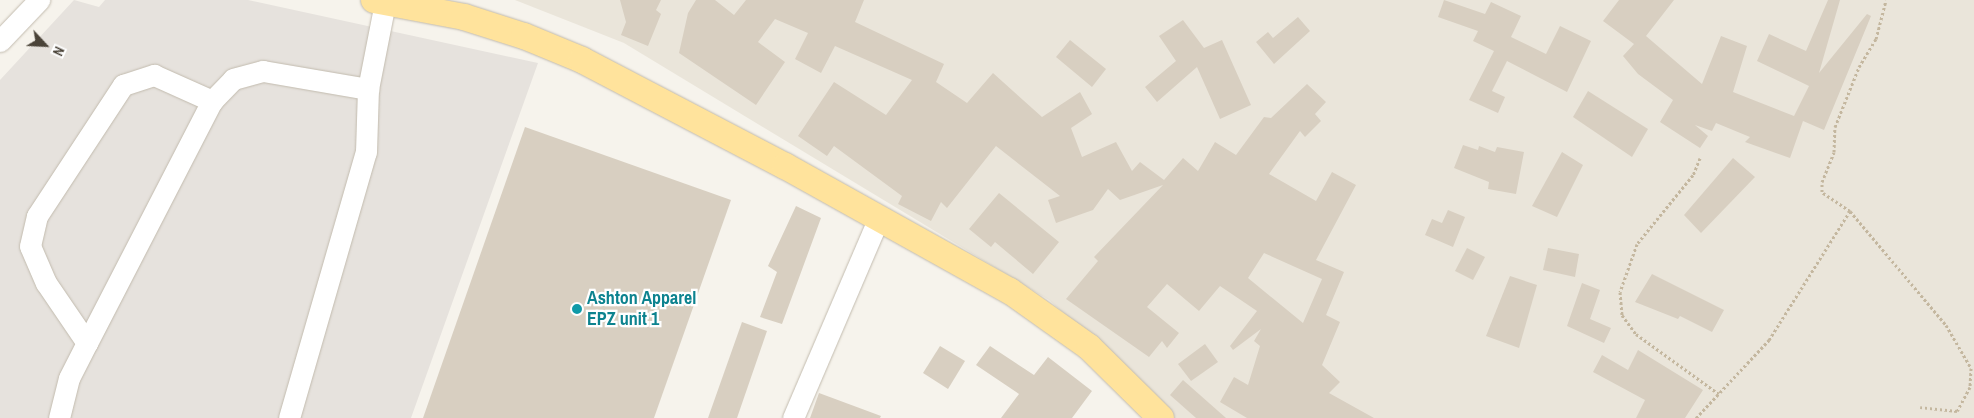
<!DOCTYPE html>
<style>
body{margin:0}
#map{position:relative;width:1974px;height:418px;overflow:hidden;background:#f6f3ec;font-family:"Archivo Narrow",sans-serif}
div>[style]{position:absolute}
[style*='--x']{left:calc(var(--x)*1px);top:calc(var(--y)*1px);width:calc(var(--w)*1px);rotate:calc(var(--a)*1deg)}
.residential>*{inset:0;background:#eae5da}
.industrial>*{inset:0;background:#e6e2dd}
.building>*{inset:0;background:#d8cfc1}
.path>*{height:3px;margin-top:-1.5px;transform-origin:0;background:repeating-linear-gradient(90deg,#c4b79f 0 2.5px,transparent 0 5px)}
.roads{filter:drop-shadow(0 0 1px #c2bbae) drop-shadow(0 0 1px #c2bbae)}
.minor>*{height:21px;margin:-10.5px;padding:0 10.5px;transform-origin:10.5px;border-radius:10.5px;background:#fff}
.major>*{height:26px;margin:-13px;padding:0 13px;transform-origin:13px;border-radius:13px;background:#ffe39c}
.dots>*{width:14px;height:14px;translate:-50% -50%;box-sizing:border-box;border:2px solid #fff;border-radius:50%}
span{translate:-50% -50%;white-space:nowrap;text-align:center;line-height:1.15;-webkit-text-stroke:4.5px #fff;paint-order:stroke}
.culture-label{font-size:18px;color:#0d838f;font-weight:700}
.left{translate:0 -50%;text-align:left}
.north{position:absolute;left:20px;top:20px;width:50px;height:50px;-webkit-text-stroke:4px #fff;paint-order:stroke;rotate:115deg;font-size:14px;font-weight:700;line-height:20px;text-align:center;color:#4b4439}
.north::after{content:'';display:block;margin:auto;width:18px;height:22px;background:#4b4439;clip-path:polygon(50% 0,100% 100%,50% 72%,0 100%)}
</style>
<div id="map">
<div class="residential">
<i style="clip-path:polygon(515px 0,1974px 0,1974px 418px,1168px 418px,1136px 378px,1049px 300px,624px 43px)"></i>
</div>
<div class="industrial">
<i style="clip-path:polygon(74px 0,99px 7px,105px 0,248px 0,538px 63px,411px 418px,0 418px,0 80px)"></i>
</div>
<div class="building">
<i style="clip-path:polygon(620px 0,661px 0,656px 10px,661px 14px,648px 46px,621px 35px,626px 22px)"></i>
<i style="clip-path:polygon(evenodd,696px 0,715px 0,734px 15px,746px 0,864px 0,855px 22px,944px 64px,936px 82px,967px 103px,993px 73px,1042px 117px,1080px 92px,1092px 114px,1071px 128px,1082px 157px,1116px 142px,1132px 171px,1140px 162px,1164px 180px,1183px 158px,1198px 171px,1215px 142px,1236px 155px,1264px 117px,1271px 118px,1307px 84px,1326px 102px,1315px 114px,1321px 121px,1305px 137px,1300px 131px,1269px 174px,1316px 201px,1332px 172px,1356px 185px,1316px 260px,1344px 272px,1326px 315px,1340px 322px,1322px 365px,1340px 382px,1329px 393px,1374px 418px,1247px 418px,1220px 402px,1234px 377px,1248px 385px,1260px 346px,1254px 341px,1261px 329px,1233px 350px,1230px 346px,1257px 311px,1220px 286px,1199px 311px,1167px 284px,1147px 307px,1179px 333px,1167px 348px,1162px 341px,1149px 357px,1066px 299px,1098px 261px,1094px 257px,1163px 185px,1120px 200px,1108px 189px,1093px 210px,1056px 223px,1048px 200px,1060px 196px,996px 146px,947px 208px,941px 202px,931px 221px,898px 204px,902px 196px,834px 146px,827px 156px,798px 136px,834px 82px,886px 115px,912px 80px,835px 46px,821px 73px,795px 59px,808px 33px,775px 19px,758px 42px,785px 62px,756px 105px,679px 53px,688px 13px,696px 0,1264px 253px,1322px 279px,1303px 323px,1248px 278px,1264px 253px)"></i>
<i style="clip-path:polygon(1444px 0,1485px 14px,1491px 2px,1521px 16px,1511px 37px,1546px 54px,1560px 26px,1591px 41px,1567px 92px,1507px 61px,1492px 91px,1505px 97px,1498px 113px,1469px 100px,1494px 51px,1473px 41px,1478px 31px,1438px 17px)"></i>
<i style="clip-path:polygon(1619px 0,1674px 0,1646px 36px,1702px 84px,1721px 36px,1747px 46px,1733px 92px,1794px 116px,1809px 86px,1757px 61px,1769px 34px,1806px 51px,1828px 0,1840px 0,1819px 73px,1867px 14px,1871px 16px,1824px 130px,1803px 121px,1790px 158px,1745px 142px,1750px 137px,1716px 123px,1712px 131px,1695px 125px,1708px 136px,1700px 148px,1660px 122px,1673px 100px,1638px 74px,1623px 56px,1634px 44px,1603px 21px)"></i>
<i style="clip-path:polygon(1298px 17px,1310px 31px,1274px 64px,1256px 42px,1268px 32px,1273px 38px)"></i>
<i style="clip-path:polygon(1183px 20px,1204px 48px,1222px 40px,1251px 105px,1220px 119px,1197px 67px,1157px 102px,1145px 87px,1176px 61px,1159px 36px)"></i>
<i style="clip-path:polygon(1070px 40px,1106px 69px,1092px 87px,1056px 57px)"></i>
<i style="clip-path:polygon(1588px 91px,1648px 129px,1632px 157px,1573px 117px)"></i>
<i style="clip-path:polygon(525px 127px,731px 200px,654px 418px,423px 418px)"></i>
<i style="clip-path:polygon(1463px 145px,1478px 150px,1479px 146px,1495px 152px,1497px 147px,1524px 152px,1516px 194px,1488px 189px,1489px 182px,1454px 168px)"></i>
<i style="clip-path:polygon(1562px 152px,1583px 165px,1557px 217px,1532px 206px)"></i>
<i style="clip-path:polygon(1733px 158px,1755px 177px,1701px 233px,1684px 215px)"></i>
<i style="clip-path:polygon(999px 193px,1059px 242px,1033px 274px,995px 242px,991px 247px,969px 229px)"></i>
<i style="clip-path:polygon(796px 206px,821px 218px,782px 324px,760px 317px,777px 272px,768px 266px)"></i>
<i style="clip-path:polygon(1448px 210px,1465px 217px,1453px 247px,1425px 235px,1432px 219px,1442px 223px)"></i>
<i style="clip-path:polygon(1467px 248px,1485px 257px,1473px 280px,1455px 271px)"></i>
<i style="clip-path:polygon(1548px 248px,1579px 254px,1575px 277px,1543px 270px)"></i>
<i style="clip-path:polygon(1652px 274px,1724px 310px,1712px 332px,1680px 316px,1678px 319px,1635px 302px)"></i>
<i style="clip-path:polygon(1510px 276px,1537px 285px,1519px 348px,1486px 336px)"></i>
<i style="clip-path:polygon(1582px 283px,1600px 290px,1590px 319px,1611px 328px,1604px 343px,1567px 326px)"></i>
<i style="clip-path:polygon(742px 322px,767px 331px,737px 418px,708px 418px)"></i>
<i style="clip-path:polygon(1205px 344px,1218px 362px,1191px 381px,1178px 364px)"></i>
<i style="clip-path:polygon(940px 346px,965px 361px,948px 389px,923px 373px)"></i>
<i style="clip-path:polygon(990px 346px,1034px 375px,1048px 357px,1092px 391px,1072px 418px,1001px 418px,1019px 394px,976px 365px)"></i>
<i style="clip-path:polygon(1638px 350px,1703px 390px,1685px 418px,1636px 418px,1645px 400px,1593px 372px,1602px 355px,1628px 370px)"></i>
<i style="clip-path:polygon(1183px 380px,1226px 418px,1196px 418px,1170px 395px)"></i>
<i style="clip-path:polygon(819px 393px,881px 416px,880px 418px,810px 418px)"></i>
</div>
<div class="path">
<i style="--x:1700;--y:158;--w:18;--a:112"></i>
<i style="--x:1693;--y:175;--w:89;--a:129.1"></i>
<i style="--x:1637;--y:244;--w:51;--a:109.5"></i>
<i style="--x:1620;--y:292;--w:23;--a:85"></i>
<i style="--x:1622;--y:315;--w:24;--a:54"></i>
<i style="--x:1636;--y:334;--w:102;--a:35.9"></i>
<i style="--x:1850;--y:211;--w:149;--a:49.9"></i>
<i style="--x:1946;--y:325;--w:50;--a:59.8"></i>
<i style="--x:1971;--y:368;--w:19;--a:93"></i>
<i style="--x:1970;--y:387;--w:27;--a:118"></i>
<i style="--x:1957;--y:411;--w:37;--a:-174"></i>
<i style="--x:1696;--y:418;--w:107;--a:-46.9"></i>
<i style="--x:1769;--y:340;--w:152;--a:-57.9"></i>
<i style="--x:1850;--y:211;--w:34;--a:-146"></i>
<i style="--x:1822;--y:192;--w:10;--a:-90"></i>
<i style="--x:1822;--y:182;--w:32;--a:-68"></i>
<i style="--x:1834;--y:152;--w:25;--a:-88"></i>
<i style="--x:1835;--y:127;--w:65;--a:-68.2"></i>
<i style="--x:1859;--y:67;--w:33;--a:-59"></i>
<i style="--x:1876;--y:39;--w:40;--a:-75.6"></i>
</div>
<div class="roads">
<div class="minor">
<i style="--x:0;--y:41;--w:57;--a:-46.4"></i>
<i style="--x:87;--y:343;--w:73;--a:-124.3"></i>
<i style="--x:46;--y:283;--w:40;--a:-113.4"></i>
<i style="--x:30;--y:246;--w:31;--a:-77"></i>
<i style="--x:37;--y:216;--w:157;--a:-56.7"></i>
<i style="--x:123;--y:85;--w:33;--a:-18"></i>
<i style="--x:154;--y:75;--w:64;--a:24.1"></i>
<i style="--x:59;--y:418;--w:41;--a:-76"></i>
<i style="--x:69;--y:378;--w:39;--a:-63"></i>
<i style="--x:87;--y:343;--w:272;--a:-62.7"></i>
<i style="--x:212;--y:101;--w:30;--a:-46"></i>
<i style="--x:233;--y:79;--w:31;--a:-15"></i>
<i style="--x:263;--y:71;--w:107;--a:9.7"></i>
<i style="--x:289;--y:418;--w:277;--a:-73.9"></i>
<i style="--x:366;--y:152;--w:63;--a:-88.2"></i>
<i style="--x:368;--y:89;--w:89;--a:-78.9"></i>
<i style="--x:793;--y:418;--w:219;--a:-66.8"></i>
</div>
<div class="major">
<i style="--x:374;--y:0;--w:92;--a:10.7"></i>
<i style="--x:464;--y:17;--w:63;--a:17.6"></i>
<i style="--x:524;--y:36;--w:63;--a:22.5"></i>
<i style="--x:582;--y:60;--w:229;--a:27.6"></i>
<i style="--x:785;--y:166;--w:257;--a:29.1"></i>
<i style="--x:1010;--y:291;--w:97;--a:35.3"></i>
<i style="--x:1089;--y:347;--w:101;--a:44.6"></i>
</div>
</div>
<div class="dots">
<i style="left:577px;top:309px;background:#0f9aa8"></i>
</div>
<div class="culture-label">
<span class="left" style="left:587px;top:309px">Ashton Apparel<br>EPZ unit 1</span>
</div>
<div class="north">N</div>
</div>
